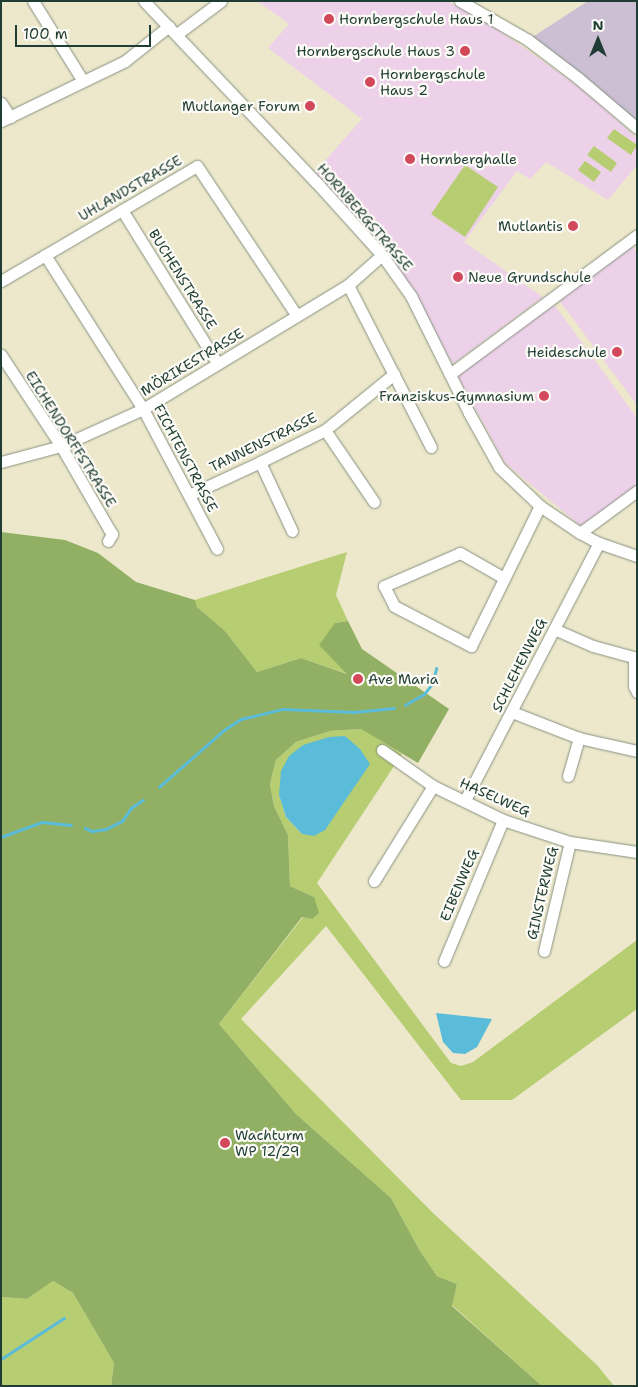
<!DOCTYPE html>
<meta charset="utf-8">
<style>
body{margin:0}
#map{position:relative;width:638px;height:1387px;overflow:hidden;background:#ede8cc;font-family:"Shantell Sans",sans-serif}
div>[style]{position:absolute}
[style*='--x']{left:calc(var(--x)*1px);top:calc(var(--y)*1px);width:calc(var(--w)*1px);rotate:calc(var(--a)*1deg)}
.built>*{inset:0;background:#edd1e9}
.industrial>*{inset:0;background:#ccbfd4}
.green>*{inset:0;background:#b7cd71}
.forest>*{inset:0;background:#91b063}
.water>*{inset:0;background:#5bbcd9}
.stream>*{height:2.5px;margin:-1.25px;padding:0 1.25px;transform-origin:1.25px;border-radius:1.25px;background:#5bbcd9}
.roads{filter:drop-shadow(0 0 1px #869280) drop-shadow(0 0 1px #869280)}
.minor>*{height:11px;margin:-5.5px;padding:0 5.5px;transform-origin:5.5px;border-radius:5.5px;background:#fff}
.dots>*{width:14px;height:14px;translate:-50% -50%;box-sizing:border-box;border:2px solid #fdfcf7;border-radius:50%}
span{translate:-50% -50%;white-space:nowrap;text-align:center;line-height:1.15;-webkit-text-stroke:4.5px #fdfcf7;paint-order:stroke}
.poi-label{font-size:14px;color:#1f3d34}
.left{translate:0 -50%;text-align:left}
.right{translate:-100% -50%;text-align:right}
.street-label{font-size:14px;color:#1f3d34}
.frame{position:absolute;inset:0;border:2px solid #1f3d34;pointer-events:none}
.north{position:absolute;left:573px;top:15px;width:50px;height:50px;-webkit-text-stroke:4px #fdfcf7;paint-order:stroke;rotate:0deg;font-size:14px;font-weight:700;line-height:20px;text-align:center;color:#1f3d34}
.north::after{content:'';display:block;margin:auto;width:18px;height:22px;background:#1f3d34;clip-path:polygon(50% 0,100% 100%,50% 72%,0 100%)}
.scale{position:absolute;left:15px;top:25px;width:136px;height:22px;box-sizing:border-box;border:2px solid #1f3d34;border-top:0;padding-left:6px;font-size:15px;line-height:18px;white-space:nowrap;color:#1f3d34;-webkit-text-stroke:4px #fdfcf7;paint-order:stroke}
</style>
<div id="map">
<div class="built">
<i style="clip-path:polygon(257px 1px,447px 1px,486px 21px,585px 91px,637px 138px,637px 165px,608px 200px,546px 162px,530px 179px,517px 171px,464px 242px,543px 297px,453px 364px,391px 256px,315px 172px,362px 119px,268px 48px,289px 24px)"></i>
<i style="clip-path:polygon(632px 245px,637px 253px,637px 405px,559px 300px)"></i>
<i style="clip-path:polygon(553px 303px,637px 418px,637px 485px,581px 526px,505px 463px,456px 373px)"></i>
</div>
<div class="industrial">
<i style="clip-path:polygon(588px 1px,637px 1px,637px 128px,528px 40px)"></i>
</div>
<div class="green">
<i style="clip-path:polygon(614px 129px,637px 145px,631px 155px,607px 138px)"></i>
<i style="clip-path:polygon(594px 146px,617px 163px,611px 172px,587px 155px)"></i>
<i style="clip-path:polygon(585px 161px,601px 172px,594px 182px,578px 170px)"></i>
<i style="clip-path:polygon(465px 165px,498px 187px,465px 237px,431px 214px)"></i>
<i style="clip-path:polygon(347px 552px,336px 595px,348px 621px,335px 623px,348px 674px,301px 658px,257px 672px,225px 631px,197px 607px,195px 600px)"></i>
<i style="clip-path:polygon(evenodd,362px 729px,402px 754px,317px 883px,451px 1063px,461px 1066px,473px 1062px,637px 940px,637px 1009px,512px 1100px,461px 1100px,326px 926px,241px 1019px,433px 1213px,597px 1365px,614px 1386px,542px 1386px,452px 1305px,457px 1284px,437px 1276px,420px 1251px,391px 1198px,296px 1114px,219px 1024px,303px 917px,312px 919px,314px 897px,290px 886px,288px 835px,274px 806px,270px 784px,276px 760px,296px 742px,330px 731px,362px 729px,279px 795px,302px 834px,286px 817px,279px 795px)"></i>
<i style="clip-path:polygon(53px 1281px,73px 1293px,114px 1363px,111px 1386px,1px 1386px,1px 1297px,27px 1299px)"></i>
</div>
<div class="forest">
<i style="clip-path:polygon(1px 532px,65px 540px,98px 553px,136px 582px,195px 600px,197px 607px,225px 631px,257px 672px,301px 658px,347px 674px,319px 645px,335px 623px,348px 621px,362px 649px,449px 709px,418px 763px,361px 729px,330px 731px,296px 742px,276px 760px,270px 784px,274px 806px,288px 835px,290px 886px,314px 897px,319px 913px,312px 919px,302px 917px,219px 1024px,296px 1114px,391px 1198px,420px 1251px,437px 1276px,457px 1284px,452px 1306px,542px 1386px,111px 1386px,114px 1363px,73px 1293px,53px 1281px,27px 1299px,1px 1297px)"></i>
</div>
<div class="water">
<i style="clip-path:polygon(345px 736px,360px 749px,370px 764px,325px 830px,314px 836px,302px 834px,286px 817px,279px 795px,281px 771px,289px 756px,303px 745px,329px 737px)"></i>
<i style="clip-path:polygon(436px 1013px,492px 1019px,477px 1047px,465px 1054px,453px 1053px,443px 1042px)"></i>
</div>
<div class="stream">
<i style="--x:405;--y:705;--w:22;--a:-30"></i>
<i style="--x:424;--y:694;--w:13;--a:-51"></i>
<i style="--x:432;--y:684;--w:16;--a:-75"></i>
<i style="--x:159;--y:787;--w:86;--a:-41.2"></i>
<i style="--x:224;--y:730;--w:20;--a:-33"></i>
<i style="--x:241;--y:719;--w:43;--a:-13.4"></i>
<i style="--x:283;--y:709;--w:71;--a:2.4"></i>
<i style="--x:354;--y:712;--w:40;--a:-5.7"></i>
<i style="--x:85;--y:828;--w:8;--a:23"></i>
<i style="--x:92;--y:831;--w:14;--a:-8"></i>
<i style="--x:106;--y:829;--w:18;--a:-27"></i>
<i style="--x:122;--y:821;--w:16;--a:-55"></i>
<i style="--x:131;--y:808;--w:14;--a:-34"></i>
<i style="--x:1;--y:837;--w:44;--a:-20.1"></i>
<i style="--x:42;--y:822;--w:29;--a:6"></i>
<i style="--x:1;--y:1359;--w:75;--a:-33.1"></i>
</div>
<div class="roads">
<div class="minor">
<i style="--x:33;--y:1;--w:94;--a:58"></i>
<i style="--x:144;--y:1;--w:250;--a:46.5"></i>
<i style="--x:316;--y:182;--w:98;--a:47.9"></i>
<i style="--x:382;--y:255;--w:50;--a:54.7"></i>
<i style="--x:411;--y:296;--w:131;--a:63.6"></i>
<i style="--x:469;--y:413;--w:62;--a:60.9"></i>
<i style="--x:499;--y:467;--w:57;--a:43.6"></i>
<i style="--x:540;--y:506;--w:48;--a:34"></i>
<i style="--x:580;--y:533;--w:21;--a:28"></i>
<i style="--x:599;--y:543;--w:40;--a:18.9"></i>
<i style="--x:460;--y:1;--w:78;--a:29.8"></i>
<i style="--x:528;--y:40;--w:63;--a:37.2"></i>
<i style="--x:578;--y:78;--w:77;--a:40.3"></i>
<i style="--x:177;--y:34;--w:55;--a:-36.9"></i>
<i style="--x:1;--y:103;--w:17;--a:57"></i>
<i style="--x:1;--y:121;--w:138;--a:-25.8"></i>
<i style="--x:125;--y:61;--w:56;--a:-38.5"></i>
<i style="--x:122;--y:210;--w:181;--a:58.1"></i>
<i style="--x:45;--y:255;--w:183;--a:57.5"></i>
<i style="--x:143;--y:409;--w:158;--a:62.1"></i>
<i style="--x:1;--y:281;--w:227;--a:-30.4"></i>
<i style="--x:197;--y:166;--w:180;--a:56.3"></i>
<i style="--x:348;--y:285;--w:182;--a:62.9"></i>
<i style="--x:1;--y:355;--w:109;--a:56.6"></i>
<i style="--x:61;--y:446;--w:96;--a:60"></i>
<i style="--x:109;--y:529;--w:6;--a:59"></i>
<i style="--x:112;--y:534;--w:8;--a:120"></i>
<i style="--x:450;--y:374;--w:233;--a:-36.6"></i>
<i style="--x:325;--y:430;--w:87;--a:55.8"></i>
<i style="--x:1;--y:462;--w:62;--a:-14.9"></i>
<i style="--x:61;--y:446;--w:90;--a:-24.3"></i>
<i style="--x:143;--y:409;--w:240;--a:-31.2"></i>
<i style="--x:348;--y:285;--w:45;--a:-41.4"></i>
<i style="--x:260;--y:462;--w:76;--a:65.1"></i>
<i style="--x:189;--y:495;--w:78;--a:-24.9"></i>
<i style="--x:260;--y:462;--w:72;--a:-26.2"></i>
<i style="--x:325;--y:430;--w:89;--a:-39.1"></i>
<i style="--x:580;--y:533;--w:71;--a:-36.4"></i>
<i style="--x:504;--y:578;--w:51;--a:-150.4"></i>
<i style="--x:460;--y:553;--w:83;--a:156.5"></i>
<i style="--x:384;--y:586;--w:22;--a:63"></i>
<i style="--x:394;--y:606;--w:87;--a:27.5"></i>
<i style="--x:471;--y:646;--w:156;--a:-63.8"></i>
<i style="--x:554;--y:629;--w:43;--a:23.6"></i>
<i style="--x:593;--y:646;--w:46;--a:15.3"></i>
<i style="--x:634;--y:658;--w:28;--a:90"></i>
<i style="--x:634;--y:686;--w:7;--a:63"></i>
<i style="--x:512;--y:712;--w:72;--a:21.2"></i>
<i style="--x:579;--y:738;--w:59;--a:12.6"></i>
<i style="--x:382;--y:750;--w:62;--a:35.2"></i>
<i style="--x:433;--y:786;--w:78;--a:25.9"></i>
<i style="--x:503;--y:820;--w:71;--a:18.2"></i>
<i style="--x:570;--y:842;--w:68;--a:8.5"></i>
<i style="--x:568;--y:776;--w:40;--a:-74"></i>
<i style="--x:465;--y:800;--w:290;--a:-62.5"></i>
<i style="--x:374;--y:881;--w:112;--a:-58.2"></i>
<i style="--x:544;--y:951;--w:112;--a:-76.6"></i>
<i style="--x:444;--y:961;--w:153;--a:-67.3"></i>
</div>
</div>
<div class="dots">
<i style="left:329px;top:19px;background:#d1495b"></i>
<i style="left:465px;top:51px;background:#d1495b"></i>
<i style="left:370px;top:82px;background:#d1495b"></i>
<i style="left:310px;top:106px;background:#d1495b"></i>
<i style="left:410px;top:159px;background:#d1495b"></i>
<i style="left:573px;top:226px;background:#d1495b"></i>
<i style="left:458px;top:277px;background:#d1495b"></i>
<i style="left:617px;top:352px;background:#d1495b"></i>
<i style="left:544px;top:396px;background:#d1495b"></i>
<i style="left:358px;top:679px;background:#d1495b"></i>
<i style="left:225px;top:1143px;background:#d1495b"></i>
</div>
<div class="poi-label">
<span class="left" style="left:339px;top:19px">Hornbergschule Haus 1</span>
<span class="right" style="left:455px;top:51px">Hornbergschule Haus 3</span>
<span class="left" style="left:380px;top:82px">Hornbergschule<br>Haus 2</span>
<span class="right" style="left:300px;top:106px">Mutlanger Forum</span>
<span class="left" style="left:420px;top:159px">Hornberghalle</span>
<span class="right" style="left:563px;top:226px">Mutlantis</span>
<span class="left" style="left:468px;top:277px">Neue Grundschule</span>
<span class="right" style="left:607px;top:352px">Heideschule</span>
<span class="right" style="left:534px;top:396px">Franziskus-Gymnasium</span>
<span class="left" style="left:368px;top:679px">Ave Maria</span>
<span class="left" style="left:235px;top:1143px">Wachturm<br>WP 12/29</span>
</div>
<div class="street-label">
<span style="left:130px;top:188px;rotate:-30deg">UHLANDSTRASSE</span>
<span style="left:365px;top:217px;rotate:49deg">HORNBERGSTRASSE</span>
<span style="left:183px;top:279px;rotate:58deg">BUCHENSTRASSE</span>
<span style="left:192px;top:362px;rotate:-31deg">MÖRIKESTRASSE</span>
<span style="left:71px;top:439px;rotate:58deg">EICHENDORFFSTRASSE</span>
<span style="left:263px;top:442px;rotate:-26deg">TANNENSTRASSE</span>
<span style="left:186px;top:458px;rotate:62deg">FICHTENSTRASSE</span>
<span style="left:519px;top:665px;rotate:-63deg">SCHLEHENWEG</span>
<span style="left:495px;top:797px;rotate:24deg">HASELWEG</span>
<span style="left:459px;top:885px;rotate:-67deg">EIBENWEG</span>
<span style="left:542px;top:893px;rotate:-77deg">GINSTERWEG</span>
</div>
<div class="frame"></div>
<div class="north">N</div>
<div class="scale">100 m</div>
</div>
